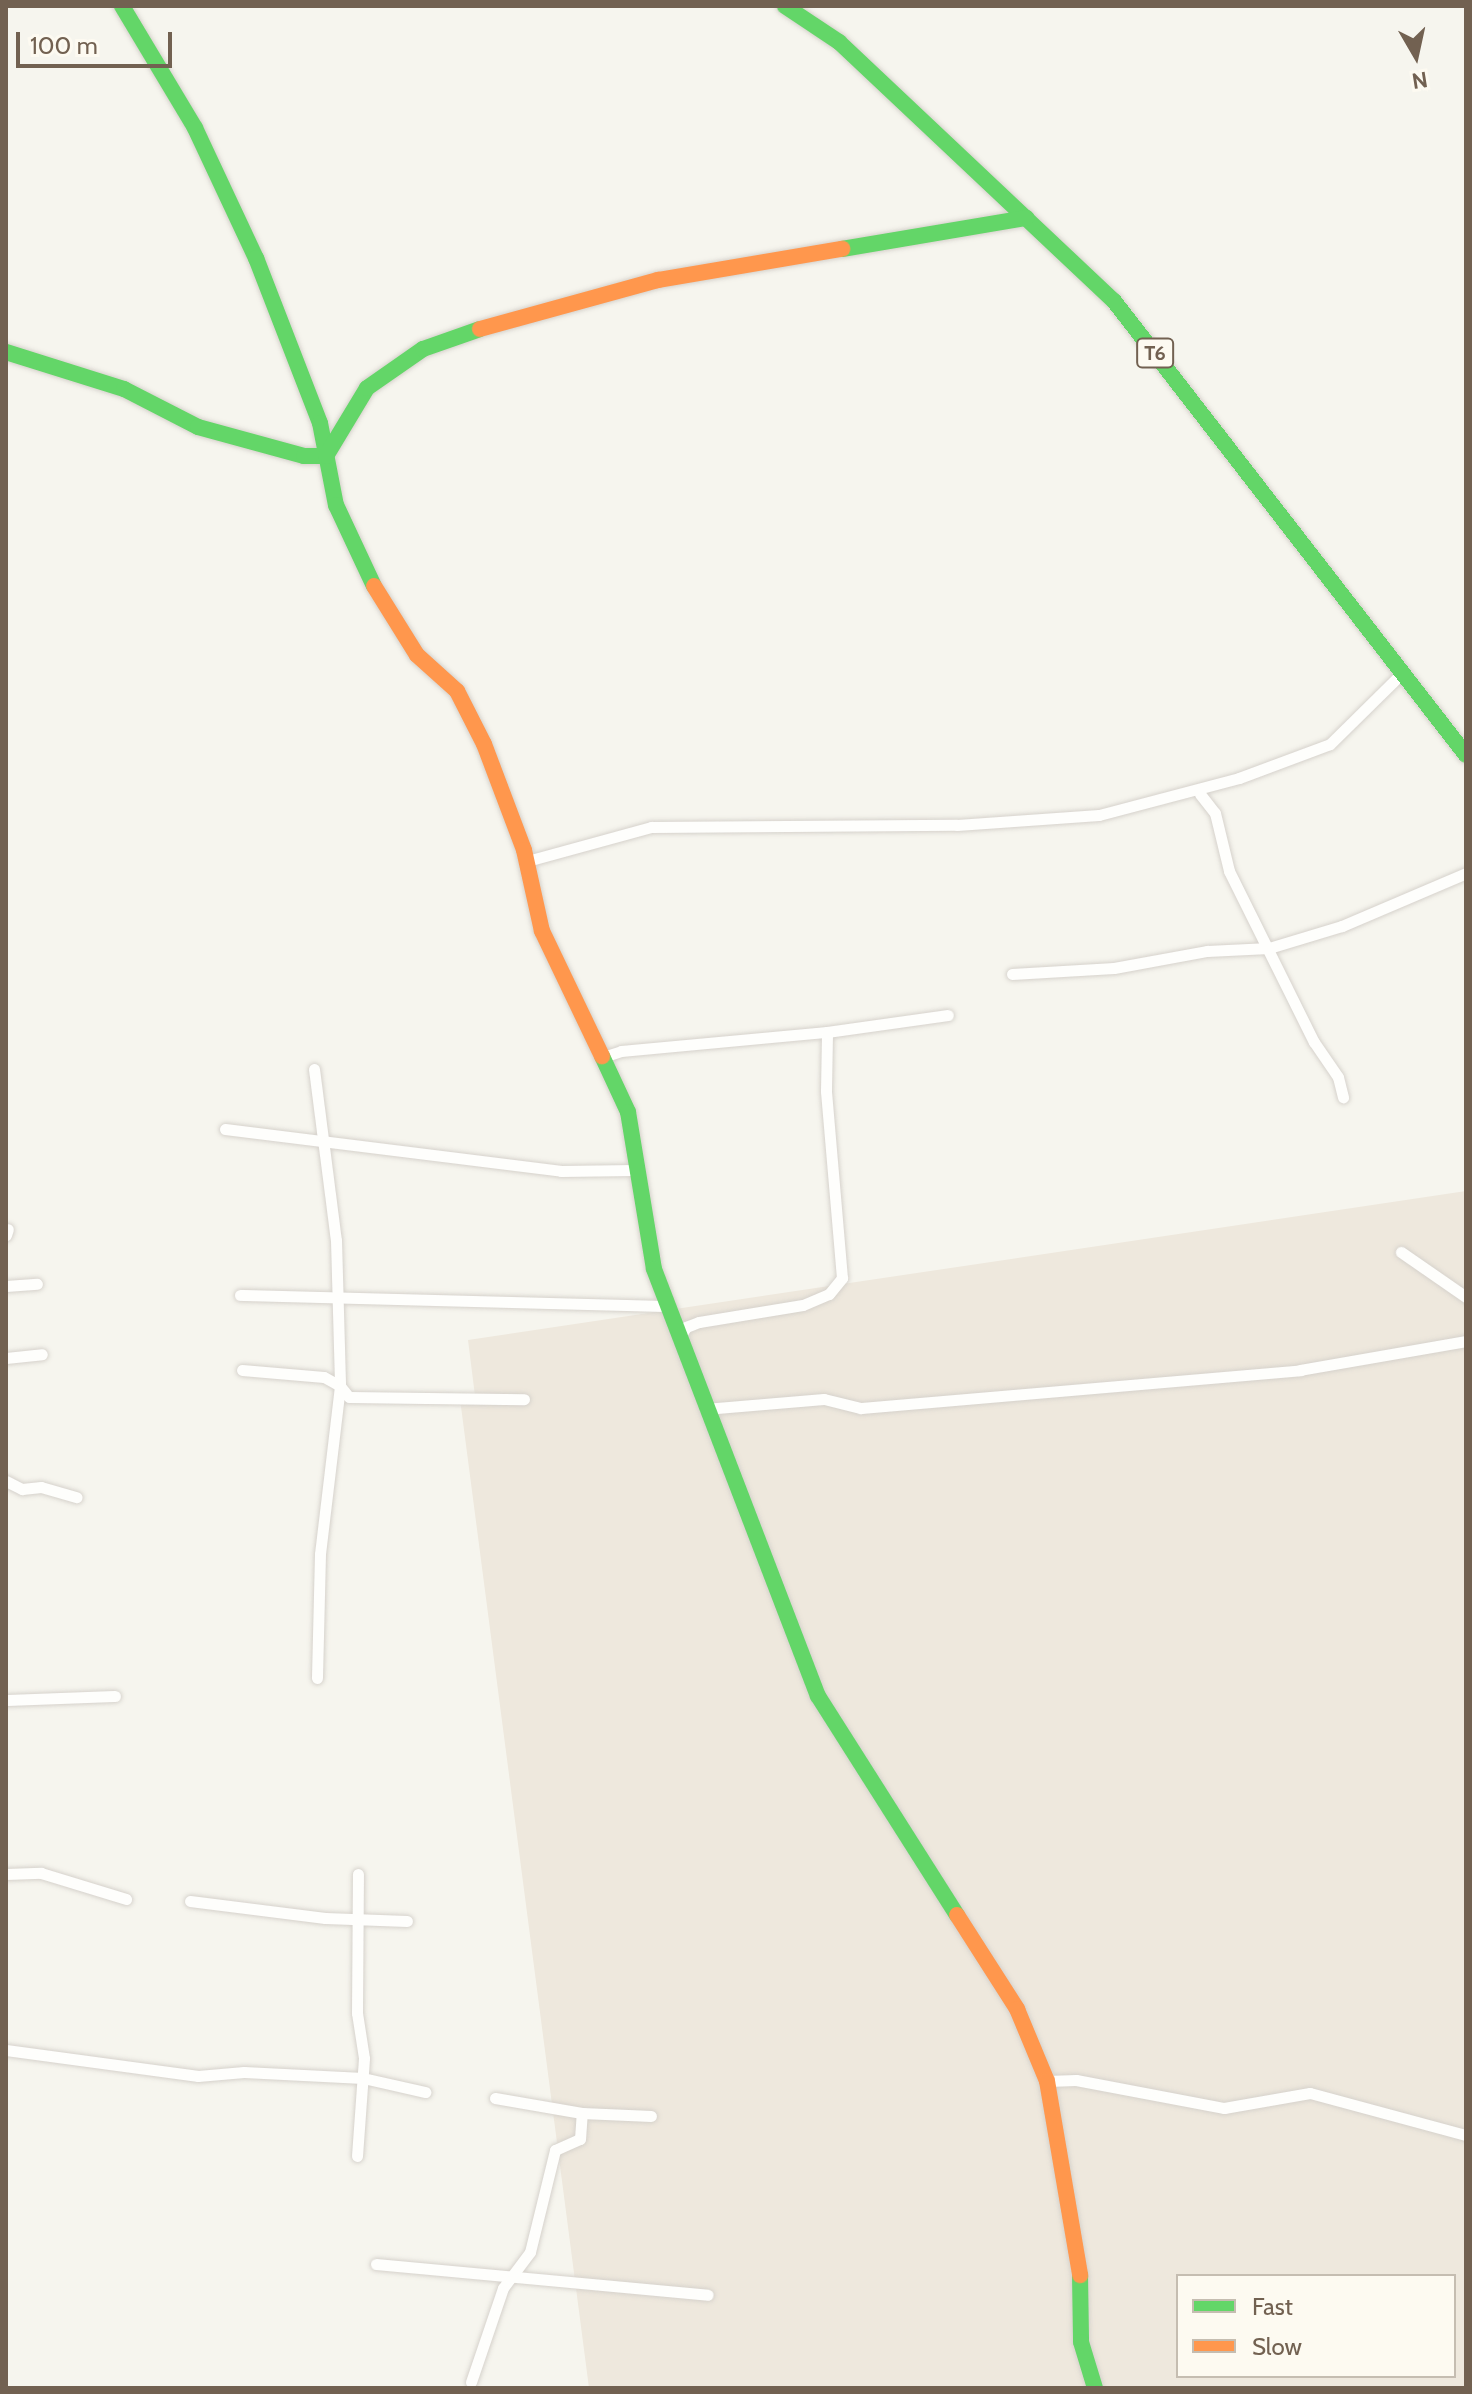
<!DOCTYPE html>
<style>
body{margin:0}
#map{position:relative;width:1472px;height:2394px;overflow:hidden;background:#f6f5ee;font-family:Cabin,sans-serif}
div>[style]{position:absolute}
[style*='--x']{left:calc(var(--x)*1px);top:calc(var(--y)*1px);width:calc(var(--w)*1px);rotate:calc(var(--a)*1deg)}
.residential>*{inset:0;background:#eee8dd}
.roads{filter:drop-shadow(0 0 2px #d6d2cc) drop-shadow(0 0 2px #d6d2cc)}
.street>*{height:11px;margin:-5.5px;padding:0 5.5px;transform-origin:5.5px;border-radius:5.5px;background:#fefefc}
.fast>*{height:16px;margin:-8px;padding:0 8px;transform-origin:8px;border-radius:8px;background:#63d668}
.slow>*{height:16px;margin:-8px;padding:0 8px;transform-origin:8px;border-radius:8px;background:#ff974d}
span{translate:-50% -50%;white-space:nowrap;text-align:center;line-height:1.15;-webkit-text-stroke:7px #fdfaf1;paint-order:stroke}
.shield-label span{padding:2px 6px;background:#fdfaf1;border:2px solid;border-radius:6px;-webkit-text-stroke-width:0}
.shield-label{font-size:20px;color:#726151;font-weight:700}
.frame{position:absolute;inset:0;border:8px solid #726151;pointer-events:none}
.legend{position:absolute;left:1176px;top:2274px;width:280px;height:104px;box-sizing:border-box;background:#fdfaf1;border:2px solid #c5bdb1;margin:0;padding:10px 14px;list-style:none;font-size:24px;color:#726151}
.legend li{display:flex;align-items:center;gap:16px;height:40px}
.legend b{width:40px;border:2px solid #c5bdb1}
.north{position:absolute;left:1376px;top:16px;width:80px;height:80px;-webkit-text-stroke:6px #fdfaf1;paint-order:stroke;rotate:171deg;font-size:22px;font-weight:700;line-height:32px;text-align:center;color:#726151}
.north::after{content:'';display:block;margin:auto;width:28px;height:36px;background:#726151;clip-path:polygon(50% 0,100% 100%,50% 72%,0 100%)}
.scale{position:absolute;left:16px;top:32px;width:156px;height:36px;box-sizing:border-box;border:4px solid #726151;border-top:0;padding-left:10px;font-size:24px;line-height:28px;white-space:nowrap;color:#726151;-webkit-text-stroke:6px #fdfaf1;paint-order:stroke}
</style>
<div id="map">
<div class="residential">
<i style="clip-path:polygon(evenodd,1466px 1191px,1466px 2388px,589px 2388px,460px 1399px,475px 1396px,468px 1340px,1466px 1191px,1178px 2276px,1454px 2276px,1454px 2376px,1178px 2376px,1178px 2276px)"></i>
</div>
<div class="roads">
<div class="street">
<i style="--x:1200;--y:794;--w:24;--a:52"></i>
<i style="--x:1215;--y:813;--w:60;--a:76.4"></i>
<i style="--x:1229;--y:871;--w:191;--a:63.6"></i>
<i style="--x:1314;--y:1042;--w:42;--a:55.6"></i>
<i style="--x:1338;--y:1077;--w:21;--a:76"></i>
<i style="--x:527;--y:861;--w:129;--a:-15.3"></i>
<i style="--x:651;--y:827;--w:306;--a:-0.4"></i>
<i style="--x:957;--y:825;--w:142;--a:-4"></i>
<i style="--x:1099;--y:815;--w:145;--a:-14.8"></i>
<i style="--x:1239;--y:778;--w:97;--a:-20.5"></i>
<i style="--x:1330;--y:744;--w:101;--a:-44.6"></i>
<i style="--x:1012;--y:974;--w:102;--a:-3.4"></i>
<i style="--x:1114;--y:968;--w:95;--a:-10.4"></i>
<i style="--x:1207;--y:951;--w:62;--a:-2.8"></i>
<i style="--x:1269;--y:948;--w:76;--a:-16.8"></i>
<i style="--x:1342;--y:926;--w:135;--a:-23.1"></i>
<i style="--x:603;--y:1057;--w:19;--a:-18"></i>
<i style="--x:621;--y:1051;--w:207;--a:-5.3"></i>
<i style="--x:314;--y:1069;--w:172;--a:82.7"></i>
<i style="--x:336;--y:1240;--w:146;--a:88.4"></i>
<i style="--x:340;--y:1386;--w:14;--a:51"></i>
<i style="--x:349;--y:1397;--w:175;--a:0.7"></i>
<i style="--x:225;--y:1129;--w:339;--a:7.1"></i>
<i style="--x:561;--y:1171;--w:73;--a:-0.8"></i>
<i style="--x:6;--y:1235;--w:6;--a:-72"></i>
<i style="--x:1401;--y:1252;--w:79;--a:34.7"></i>
<i style="--x:6;--y:1286;--w:31;--a:-4"></i>
<i style="--x:240;--y:1295;--w:428;--a:1.5"></i>
<i style="--x:680;--y:1337;--w:12;--a:-59"></i>
<i style="--x:686;--y:1327;--w:14;--a:-21"></i>
<i style="--x:699;--y:1322;--w:105;--a:-9.3"></i>
<i style="--x:803;--y:1305;--w:28;--a:-23"></i>
<i style="--x:829;--y:1294;--w:21;--a:-51"></i>
<i style="--x:842;--y:1278;--w:188;--a:-94.9"></i>
<i style="--x:826;--y:1091;--w:59;--a:-89"></i>
<i style="--x:827;--y:1032;--w:122;--a:-8"></i>
<i style="--x:6;--y:1358;--w:36;--a:-6"></i>
<i style="--x:242;--y:1370;--w:82;--a:4.9"></i>
<i style="--x:324;--y:1377;--w:18;--a:29"></i>
<i style="--x:340;--y:1386;--w:169;--a:96.8"></i>
<i style="--x:320;--y:1554;--w:124;--a:91.4"></i>
<i style="--x:705;--y:1409;--w:119;--a:-4.8"></i>
<i style="--x:824;--y:1399;--w:38;--a:14"></i>
<i style="--x:861;--y:1408;--w:441;--a:-4.9"></i>
<i style="--x:1300;--y:1370;--w:169;--a:-9.9"></i>
<i style="--x:6;--y:1481;--w:18;--a:27"></i>
<i style="--x:22;--y:1489;--w:19;--a:-6"></i>
<i style="--x:41;--y:1487;--w:37;--a:16"></i>
<i style="--x:6;--y:1700;--w:109;--a:-2.1"></i>
<i style="--x:6;--y:1874;--w:35;--a:-2"></i>
<i style="--x:41;--y:1873;--w:89;--a:17"></i>
<i style="--x:190;--y:1901;--w:136;--a:7.2"></i>
<i style="--x:325;--y:1918;--w:82;--a:2.1"></i>
<i style="--x:6;--y:2050;--w:194;--a:7.7"></i>
<i style="--x:198;--y:2076;--w:46;--a:-5"></i>
<i style="--x:244;--y:2072;--w:119;--a:2.9"></i>
<i style="--x:363;--y:2078;--w:64;--a:12.7"></i>
<i style="--x:1047;--y:2081;--w:29;--a:-2"></i>
<i style="--x:1076;--y:2080;--w:151;--a:10.7"></i>
<i style="--x:1224;--y:2108;--w:87;--a:-9.9"></i>
<i style="--x:1310;--y:2093;--w:162;--a:15.1"></i>
<i style="--x:495;--y:2098;--w:88;--a:9.8"></i>
<i style="--x:582;--y:2113;--w:69;--a:2.5"></i>
<i style="--x:357;--y:2156;--w:98;--a:-85.9"></i>
<i style="--x:364;--y:2058;--w:46;--a:-98.8"></i>
<i style="--x:357;--y:2013;--w:139;--a:-89.6"></i>
<i style="--x:376;--y:2264;--w:333;--a:5.3"></i>
<i style="--x:471;--y:2382;--w:99;--a:-71.2"></i>
<i style="--x:503;--y:2288;--w:45;--a:-53.1"></i>
<i style="--x:530;--y:2252;--w:105;--a:-76.2"></i>
<i style="--x:555;--y:2150;--w:27;--a:-24"></i>
<i style="--x:580;--y:2139;--w:26;--a:-86"></i>
</div>
<div class="fast">
<i style="--x:122;--y:6;--w:142;--a:59.1"></i>
<i style="--x:195;--y:128;--w:144;--a:64.9"></i>
<i style="--x:256;--y:258;--w:177;--a:68.8"></i>
<i style="--x:320;--y:423;--w:84;--a:79"></i>
<i style="--x:336;--y:505;--w:89;--a:64.9"></i>
<i style="--x:785;--y:6;--w:65;--a:33.7"></i>
<i style="--x:839;--y:42;--w:378;--a:43.3"></i>
<i style="--x:1114;--y:301;--w:574;--a:52.21"></i>
<i style="--x:842;--y:249;--w:187;--a:-9.6"></i>
<i style="--x:6;--y:352;--w:124;--a:17.4"></i>
<i style="--x:124;--y:389;--w:83;--a:27.2"></i>
<i style="--x:198;--y:427;--w:110;--a:15.3"></i>
<i style="--x:304;--y:456;--w:22;--a:0"></i>
<i style="--x:326;--y:456;--w:79;--a:-58.9"></i>
<i style="--x:367;--y:388;--w:68;--a:-34.9"></i>
<i style="--x:423;--y:349;--w:60;--a:-19.3"></i>
<i style="--x:602;--y:1056;--w:62;--a:65.1"></i>
<i style="--x:628;--y:1112;--w:159;--a:80.6"></i>
<i style="--x:654;--y:1269;--w:457;--a:69"></i>
<i style="--x:818;--y:1696;--w:259;--a:57.6"></i>
<i style="--x:1080;--y:2275;--w:67;--a:89.1"></i>
<i style="--x:1081;--y:2342;--w:48;--a:73.1"></i>
</div>
<div class="slow">
<i style="--x:480;--y:329;--w:185;--a:-15.4"></i>
<i style="--x:658;--y:280;--w:187;--a:-9.6"></i>
<i style="--x:374;--y:586;--w:81;--a:58.1"></i>
<i style="--x:417;--y:655;--w:54;--a:42"></i>
<i style="--x:457;--y:691;--w:59;--a:63"></i>
<i style="--x:484;--y:744;--w:113;--a:69.3"></i>
<i style="--x:524;--y:850;--w:83;--a:77.5"></i>
<i style="--x:542;--y:931;--w:139;--a:64.4"></i>
<i style="--x:957;--y:1915;--w:112;--a:57.4"></i>
<i style="--x:1017;--y:2009;--w:78;--a:67.4"></i>
<i style="--x:1047;--y:2081;--w:197;--a:80.3"></i>
</div>
</div>
<div class="shield-label">
<span style="left:1155px;top:353px">T6</span>
</div>
<div class="frame"></div>
<ul class="legend">
<li><b style="height:10px;background:#63d668"></b>Fast</li>
<li><b style="height:10px;background:#ff974d"></b>Slow</li>
</ul>
<div class="north">N</div>
<div class="scale">100 m</div>
</div>
